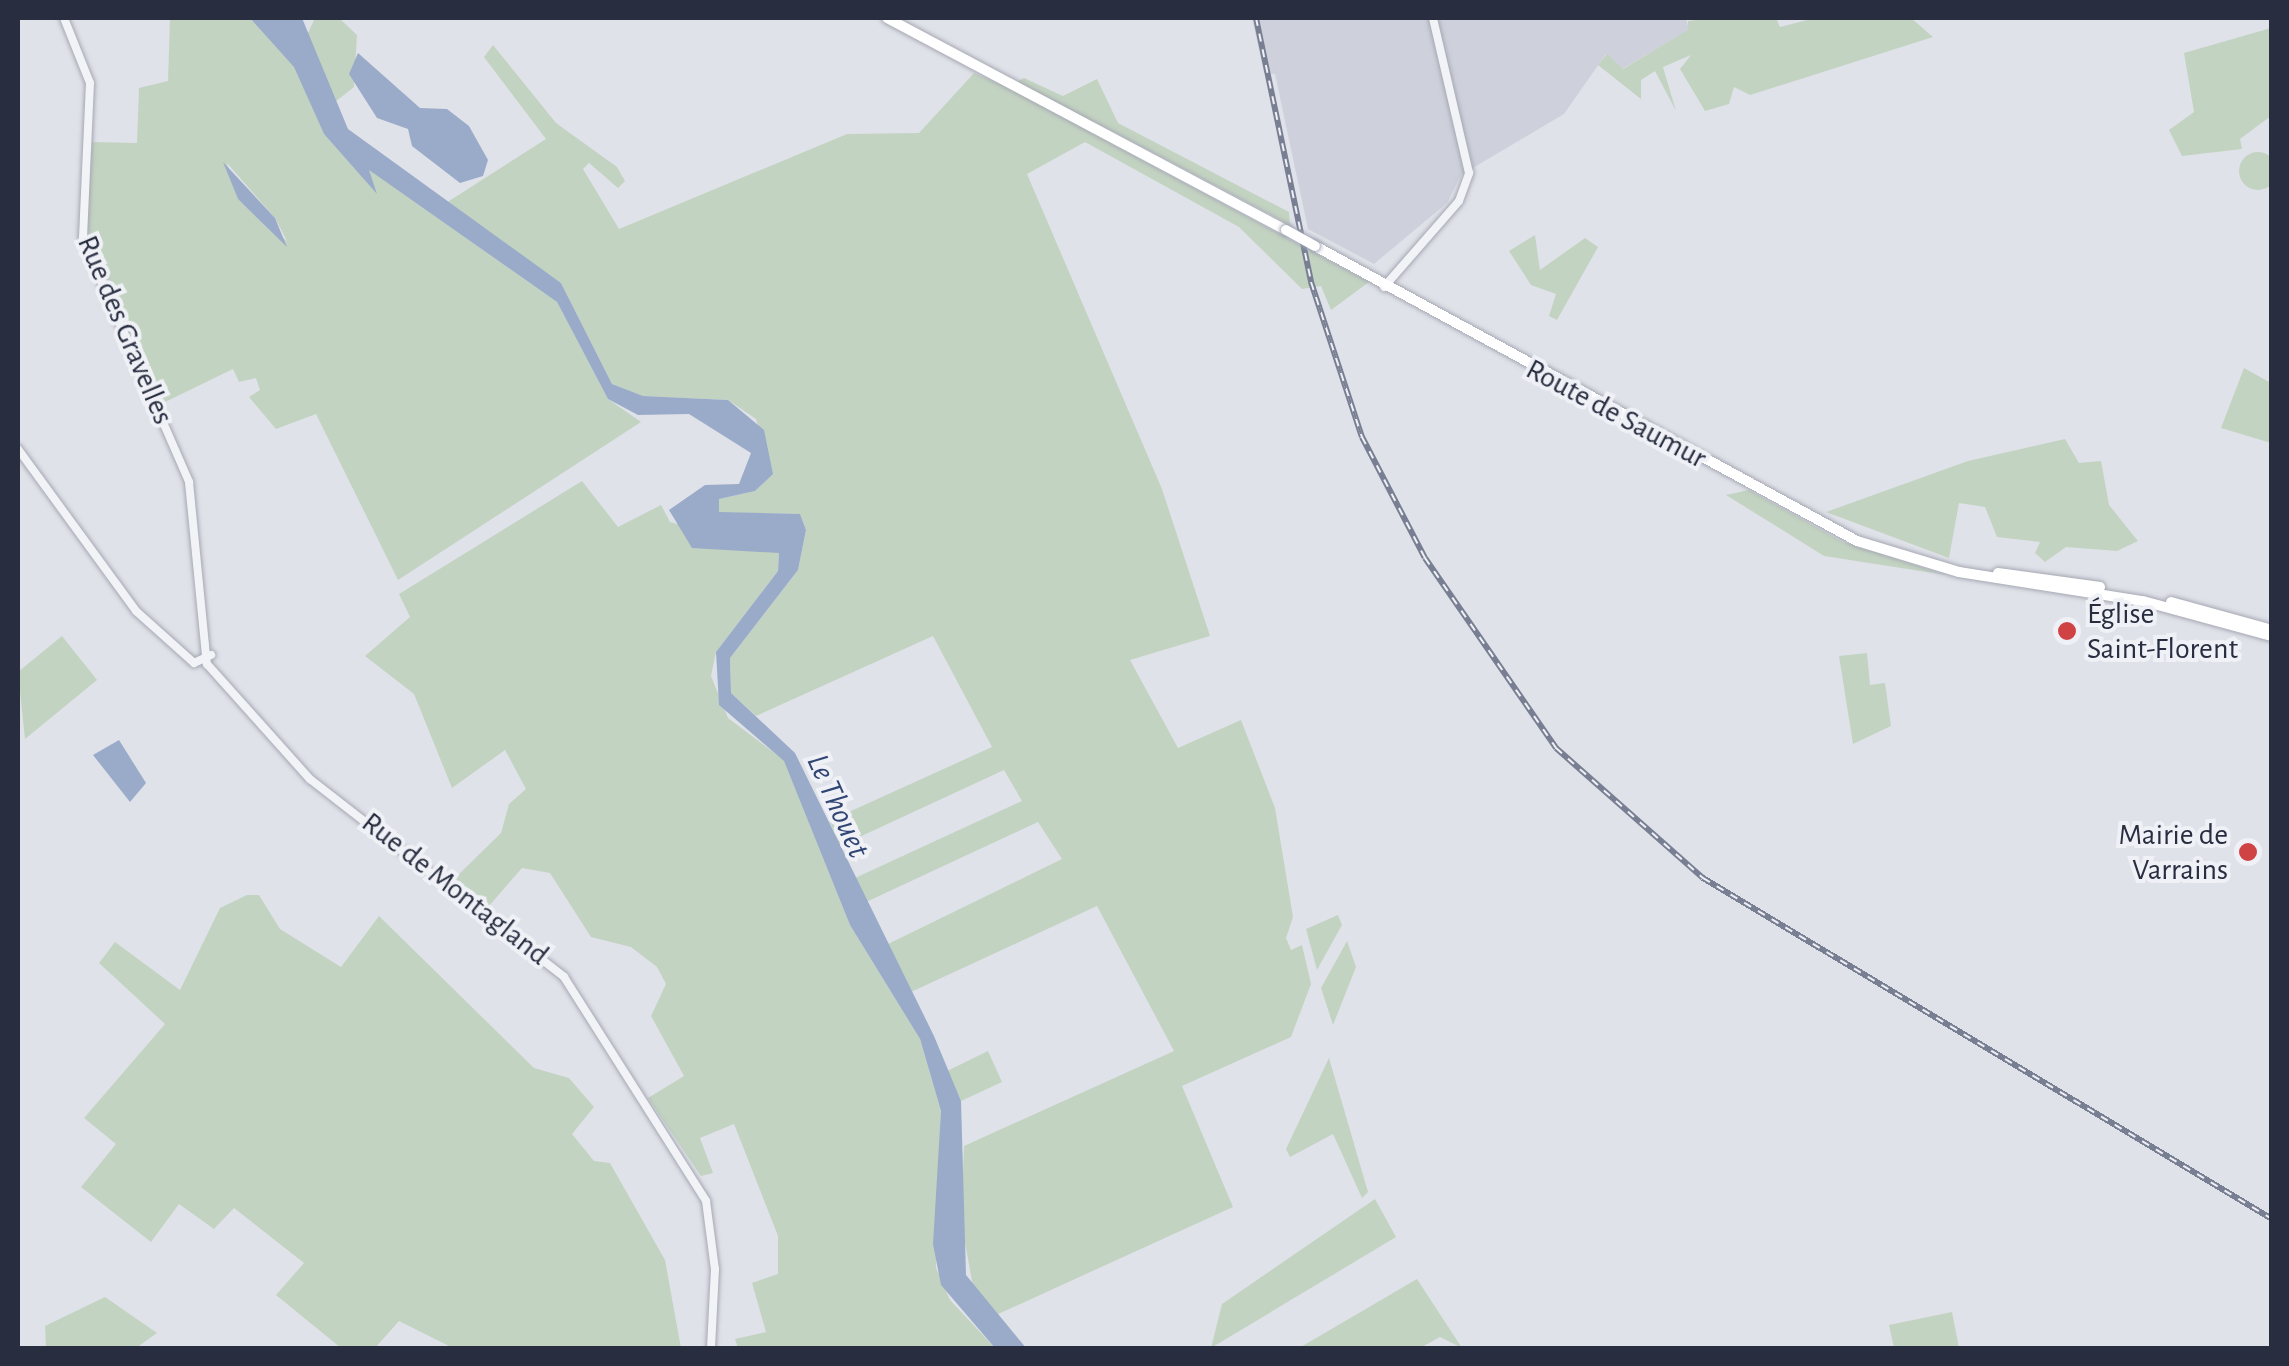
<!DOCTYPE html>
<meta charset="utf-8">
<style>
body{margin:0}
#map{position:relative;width:2289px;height:1366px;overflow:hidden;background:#e0e2e9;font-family:"Alegreya Sans",sans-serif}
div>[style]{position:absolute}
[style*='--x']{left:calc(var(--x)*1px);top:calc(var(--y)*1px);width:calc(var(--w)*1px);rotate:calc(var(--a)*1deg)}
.built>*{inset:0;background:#ced1db}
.green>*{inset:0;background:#c3d3c1}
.round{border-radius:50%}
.water>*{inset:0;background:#9aabca}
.roads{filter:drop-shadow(0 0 2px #a5a8b3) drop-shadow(0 0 2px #a5a8b3)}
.minor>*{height:8px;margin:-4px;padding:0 4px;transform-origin:4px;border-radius:4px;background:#f2f3f7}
.major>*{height:10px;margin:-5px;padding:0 5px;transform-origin:5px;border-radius:5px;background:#fff}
.rail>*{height:6px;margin-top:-3px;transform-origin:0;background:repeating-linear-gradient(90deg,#eff1f6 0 8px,#797f93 0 16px);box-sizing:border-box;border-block:2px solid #797f93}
.bridges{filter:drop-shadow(0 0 2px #9fa5b5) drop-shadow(0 0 2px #9fa5b5)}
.major-bridge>*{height:10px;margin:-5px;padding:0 5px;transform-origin:5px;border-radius:5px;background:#fff}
.dots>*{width:28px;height:28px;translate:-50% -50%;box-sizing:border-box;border:5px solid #eff1f6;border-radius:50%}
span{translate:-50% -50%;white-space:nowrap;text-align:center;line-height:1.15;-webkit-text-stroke:8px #eff1f6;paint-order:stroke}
.street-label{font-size:30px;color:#282e40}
.poi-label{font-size:30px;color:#282e40}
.left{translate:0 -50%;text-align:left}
.right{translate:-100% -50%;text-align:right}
.water-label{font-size:32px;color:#324675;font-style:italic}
.frame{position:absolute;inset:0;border:20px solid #282e40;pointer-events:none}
</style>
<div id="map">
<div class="built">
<i style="clip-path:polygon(1252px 18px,1686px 18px,1689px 30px,1622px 69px,1606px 54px,1564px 114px,1461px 175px,1447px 203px,1374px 264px,1308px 229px,1275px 74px,1264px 73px)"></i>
</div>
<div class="green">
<i style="clip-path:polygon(evenodd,170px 18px,250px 18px,275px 43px,306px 37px,315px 18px,339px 18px,357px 35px,354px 87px,335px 102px,320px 64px,295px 67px,324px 134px,375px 191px,368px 169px,557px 302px,608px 399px,641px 422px,398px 580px,316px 414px,276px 429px,249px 397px,260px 390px,256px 378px,239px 382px,233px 369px,161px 404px,92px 254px,85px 215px,92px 142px,137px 143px,139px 88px,168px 81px,170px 18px,227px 163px,275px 218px,287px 241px,238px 199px,227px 163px)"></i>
<i style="clip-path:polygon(1713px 18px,1776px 18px,1780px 27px,1815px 18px,1911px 18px,1933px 37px,1750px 95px,1734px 87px,1729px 104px,1705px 111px,1680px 69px,1691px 55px,1663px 67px,1676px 111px,1655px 71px,1641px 80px,1641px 99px,1598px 65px,1607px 54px,1623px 69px,1688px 30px,1688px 21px)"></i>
<i style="clip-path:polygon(2271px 28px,2271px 116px,2240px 139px,2242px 149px,2182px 156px,2169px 130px,2194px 112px,2184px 53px)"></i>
<i style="clip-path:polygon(493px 45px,556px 123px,617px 167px,625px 181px,618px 188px,589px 163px,583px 169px,619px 229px,847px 134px,919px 133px,974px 73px,1007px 87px,1024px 78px,1063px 96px,1097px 79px,1118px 123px,1289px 212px,1290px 225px,1093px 121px,1088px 131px,1369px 282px,1331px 310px,1321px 286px,1302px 289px,1239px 227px,1085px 142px,1027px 174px,1162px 489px,1210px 636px,1130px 660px,1178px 748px,1241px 720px,1275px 808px,1293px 917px,1286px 938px,1291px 950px,1302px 945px,1311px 984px,1291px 1037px,1182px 1086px,1233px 1207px,996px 1315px,974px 1292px,961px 1220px,964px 1146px,1174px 1051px,1097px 906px,911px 992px,886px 945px,1062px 859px,1038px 822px,864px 903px,855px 878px,1022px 801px,1004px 770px,840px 846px,829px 821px,992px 747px,933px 636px,756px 716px,731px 693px,730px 658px,798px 570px,806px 530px,800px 514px,719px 513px,719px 499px,755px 491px,772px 474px,756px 419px,728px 400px,642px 396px,612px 384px,561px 283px,446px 203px,546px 139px,484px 57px)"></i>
<i class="round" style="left:2239px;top:152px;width:38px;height:38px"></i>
<i style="clip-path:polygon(1535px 235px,1540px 270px,1585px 238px,1598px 247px,1557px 320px,1549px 316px,1556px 294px,1531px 285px,1509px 251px)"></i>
<i style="clip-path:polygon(2244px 368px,2271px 383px,2271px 443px,2221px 428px)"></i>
<i style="clip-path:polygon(2065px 439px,2079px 463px,2101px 461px,2109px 505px,2138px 541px,2117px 551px,2066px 547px,2045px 562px,2035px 553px,2040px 542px,1997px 537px,1985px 507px,1959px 503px,1949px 558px,1826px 512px,1968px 461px)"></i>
<i style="clip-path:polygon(582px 481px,618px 527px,661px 505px,670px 522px,779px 553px,778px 571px,716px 652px,711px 676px,728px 718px,784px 760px,850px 925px,920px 1039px,941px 1111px,936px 1268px,950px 1300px,995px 1348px,738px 1348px,735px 1339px,766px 1332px,752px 1283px,778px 1274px,778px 1236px,734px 1124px,700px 1138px,713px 1173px,701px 1176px,648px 1098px,684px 1076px,651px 1016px,666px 984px,657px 967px,631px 947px,591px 937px,550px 873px,522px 868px,489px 906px,454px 879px,501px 833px,509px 804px,526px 789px,505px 750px,452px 788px,414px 694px,365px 656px,410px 617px,399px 594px)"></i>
<i style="clip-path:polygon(1749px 490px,1843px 542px,1946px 575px,1824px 556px,1726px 495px)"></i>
<i style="clip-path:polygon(62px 636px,97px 680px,25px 739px,18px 672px)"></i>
<i style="clip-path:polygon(1867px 653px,1870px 685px,1885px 683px,1891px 726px,1853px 744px,1839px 656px)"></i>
<i style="clip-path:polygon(247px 895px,259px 895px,280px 929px,341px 967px,379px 916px,534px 1068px,569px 1078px,594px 1107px,572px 1134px,594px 1161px,610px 1163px,665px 1260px,681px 1348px,453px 1348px,399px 1321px,375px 1348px,341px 1348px,276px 1295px,304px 1263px,234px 1208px,214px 1229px,179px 1204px,151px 1242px,81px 1187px,116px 1144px,84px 1118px,165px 1024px,99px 963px,115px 942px,180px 990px,220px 908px)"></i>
<i style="clip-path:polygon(1338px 915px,1342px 925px,1317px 970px,1306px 929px)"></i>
<i style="clip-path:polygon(1347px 941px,1356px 967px,1333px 1025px,1321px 988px)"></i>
<i style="clip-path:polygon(988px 1051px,1002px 1082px,961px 1101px,947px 1071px)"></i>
<i style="clip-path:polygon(1329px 1058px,1368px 1192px,1362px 1198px,1333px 1134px,1290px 1157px,1286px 1149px)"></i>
<i style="clip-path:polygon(1375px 1199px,1396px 1237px,1211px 1348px,1222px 1304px)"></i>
<i style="clip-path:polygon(1417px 1279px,1462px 1348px,1440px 1337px,1420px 1348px,1299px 1348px)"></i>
<i style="clip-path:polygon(105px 1297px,157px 1333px,136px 1348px,46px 1348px,45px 1326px)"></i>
<i style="clip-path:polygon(1952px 1312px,1959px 1348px,1894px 1348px,1889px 1325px)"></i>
</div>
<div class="water">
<i style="clip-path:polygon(250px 18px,302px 18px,348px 129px,561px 283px,612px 384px,643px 396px,728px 400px,764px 430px,773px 474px,755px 491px,719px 499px,719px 512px,800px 514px,806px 530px,798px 570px,730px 658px,731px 693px,795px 753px,934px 1036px,961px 1101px,966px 1275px,1026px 1348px,995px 1348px,941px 1285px,933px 1244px,941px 1111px,920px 1039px,850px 925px,784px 761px,719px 705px,716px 652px,778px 571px,779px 553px,692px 548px,669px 510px,705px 485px,739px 484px,751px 453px,689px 414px,638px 415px,608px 399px,557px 302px,369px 170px,377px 194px,324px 134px,294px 67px)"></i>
<i style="clip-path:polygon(358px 53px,420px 108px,447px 109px,469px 126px,488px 160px,483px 176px,460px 183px,412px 146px,408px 129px,377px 118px,349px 74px)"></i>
<i style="clip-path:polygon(223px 162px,275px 218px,287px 247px,238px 199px)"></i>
<i style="clip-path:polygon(119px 740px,146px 783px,130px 802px,93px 755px)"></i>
</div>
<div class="roads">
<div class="minor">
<i style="--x:64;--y:18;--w:70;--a:68.2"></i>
<i style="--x:90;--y:83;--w:156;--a:92.6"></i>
<i style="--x:83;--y:239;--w:265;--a:66.4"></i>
<i style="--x:189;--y:482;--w:183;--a:84.4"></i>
<i style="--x:207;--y:664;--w:154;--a:48.2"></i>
<i style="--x:310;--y:779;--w:322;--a:37.9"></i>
<i style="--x:564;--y:977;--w:265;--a:57.6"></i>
<i style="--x:706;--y:1201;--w:69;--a:82.5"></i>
<i style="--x:715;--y:1269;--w:79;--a:92.9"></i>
<i style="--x:1384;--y:287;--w:114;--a:-48.9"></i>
<i style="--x:1459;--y:201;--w:30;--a:-70"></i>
<i style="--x:1469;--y:173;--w:159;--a:-103.1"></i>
<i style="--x:18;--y:449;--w:200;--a:53.9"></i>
<i style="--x:136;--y:611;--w:78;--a:41.9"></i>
<i style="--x:194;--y:663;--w:19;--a:-25"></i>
</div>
<div class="major">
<i style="--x:887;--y:18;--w:452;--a:28"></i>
<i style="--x:1315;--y:246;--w:617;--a:28.56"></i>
<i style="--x:1857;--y:541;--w:107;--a:16.9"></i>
<i style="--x:1959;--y:572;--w:186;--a:9"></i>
<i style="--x:2143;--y:601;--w:134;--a:15.2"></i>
<i style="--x:1998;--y:573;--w:103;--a:7.8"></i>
<i style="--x:2171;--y:602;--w:98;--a:15.5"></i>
</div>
</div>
<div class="rail">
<i style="--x:1256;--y:18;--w:270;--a:78.2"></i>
<i style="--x:1311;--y:282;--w:163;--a:71.8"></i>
<i style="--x:1362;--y:437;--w:136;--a:62.5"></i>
<i style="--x:1425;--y:558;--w:231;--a:55.4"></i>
<i style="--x:1556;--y:748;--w:196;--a:41.5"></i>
<i style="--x:1703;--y:878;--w:663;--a:30.93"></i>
</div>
<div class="bridges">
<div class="major-bridge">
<i style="--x:1286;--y:230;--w:33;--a:29"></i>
</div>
</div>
<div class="dots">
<i style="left:2067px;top:631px;background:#d04345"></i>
<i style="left:2248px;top:852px;background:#d04345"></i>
</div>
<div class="street-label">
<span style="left:125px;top:330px;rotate:67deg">Rue des Gravelles</span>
<span style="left:1616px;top:414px;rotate:28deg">Route de Saumur</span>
<span style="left:455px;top:889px;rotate:38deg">Rue de Montagland</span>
</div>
<div class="poi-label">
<span class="left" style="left:2087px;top:631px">Église<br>Saint-Florent</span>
<span class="right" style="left:2228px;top:852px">Mairie de<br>Varrains</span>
</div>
<div class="water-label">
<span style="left:838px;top:806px;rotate:66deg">Le Thouet</span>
</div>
<div class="frame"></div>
</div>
